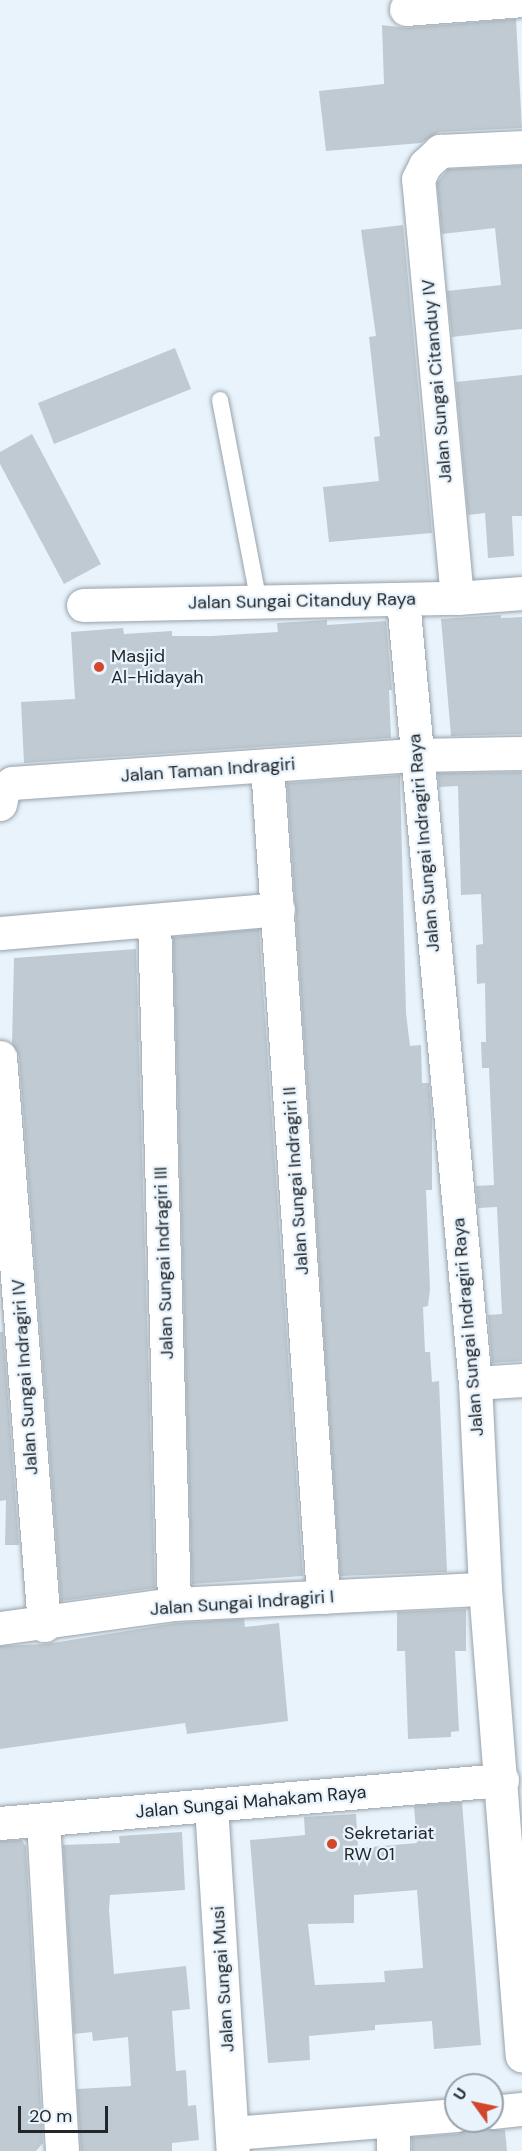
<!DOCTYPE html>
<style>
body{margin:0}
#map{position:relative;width:522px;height:2151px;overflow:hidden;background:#e8f3fc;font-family:"DM Sans",sans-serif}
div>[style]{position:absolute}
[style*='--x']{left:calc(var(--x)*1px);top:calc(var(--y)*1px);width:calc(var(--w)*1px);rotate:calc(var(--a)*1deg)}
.building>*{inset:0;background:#c0cad2}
.roads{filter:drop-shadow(0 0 2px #98a2aa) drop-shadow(0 0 2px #98a2aa)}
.service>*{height:16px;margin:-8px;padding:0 8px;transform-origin:8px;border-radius:8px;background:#fff}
.minor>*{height:33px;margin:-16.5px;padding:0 16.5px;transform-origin:16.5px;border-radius:16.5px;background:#fff}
.dots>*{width:16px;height:16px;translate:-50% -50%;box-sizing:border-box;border:3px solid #e8f3fc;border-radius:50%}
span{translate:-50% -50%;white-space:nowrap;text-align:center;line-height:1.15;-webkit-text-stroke:4.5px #e8f3fc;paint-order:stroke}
.street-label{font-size:18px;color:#23272a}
.poi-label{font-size:18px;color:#23272a}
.left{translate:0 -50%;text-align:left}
.north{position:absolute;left:444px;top:2073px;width:60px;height:60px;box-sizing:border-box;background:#e8f3fc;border:2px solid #99a1a8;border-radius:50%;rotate:303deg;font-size:16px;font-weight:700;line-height:24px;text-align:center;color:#23272a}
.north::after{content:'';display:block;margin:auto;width:21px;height:27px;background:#d2472b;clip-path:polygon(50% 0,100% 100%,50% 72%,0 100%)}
.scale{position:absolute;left:18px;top:2106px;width:90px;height:27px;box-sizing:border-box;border:3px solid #23272a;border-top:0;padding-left:8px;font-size:18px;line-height:21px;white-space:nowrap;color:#23272a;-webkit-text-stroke:4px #e8f3fc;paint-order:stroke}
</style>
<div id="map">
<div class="building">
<i style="clip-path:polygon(516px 19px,522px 128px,439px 132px,421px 143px,326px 151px,319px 91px,384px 84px,382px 25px,407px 28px)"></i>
<i style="clip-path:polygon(522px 166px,522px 329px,452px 337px,447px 291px,501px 285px,495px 228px,442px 234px,437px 183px,448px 169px)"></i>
<i style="clip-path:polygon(403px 225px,432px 533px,329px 542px,323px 487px,379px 481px,374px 437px,380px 436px,369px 337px,376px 336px,361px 230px)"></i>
<i style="clip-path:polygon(175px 348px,191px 389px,54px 444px,38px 403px)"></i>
<i style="clip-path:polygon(522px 375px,522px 516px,512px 516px,514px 556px,488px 558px,485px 513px,468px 515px,456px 382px)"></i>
<i style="clip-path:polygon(32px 434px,101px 564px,64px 584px,0 464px,0 452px)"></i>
<i style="clip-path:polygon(501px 615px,501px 618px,522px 617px,522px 734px,451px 736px,441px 619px)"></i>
<i style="clip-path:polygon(327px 620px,327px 625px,386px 621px,392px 690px,389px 690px,391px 738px,24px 763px,21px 702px,75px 699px,71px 632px,123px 628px,124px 634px,172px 631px,172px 636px,212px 636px,278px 632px,277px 623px)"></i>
<i style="clip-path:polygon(522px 772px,522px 1361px,492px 1363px,488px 1315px,502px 1314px,497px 1207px,478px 1208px,476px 1186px,494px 1185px,489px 1068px,482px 1068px,481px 1042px,486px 1042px,485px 983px,477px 984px,476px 945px,483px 944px,481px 894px,461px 895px,458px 786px,439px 787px,438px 773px)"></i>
<i style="clip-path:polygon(400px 775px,406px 1013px,410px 1046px,421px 1045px,422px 1083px,429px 1083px,432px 1120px,432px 1190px,426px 1190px,430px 1289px,428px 1306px,423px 1307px,425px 1352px,430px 1352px,432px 1382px,439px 1381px,447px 1572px,340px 1576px,287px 783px)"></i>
<i style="clip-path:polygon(259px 929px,303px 1576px,192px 1584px,173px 937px)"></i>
<i style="clip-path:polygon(136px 949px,155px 1588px,61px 1601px,19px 1056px,12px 1044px,14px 958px)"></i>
<i style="clip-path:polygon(0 1332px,3px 1332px,19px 1545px,5px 1545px,6px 1500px,0 1501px)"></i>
<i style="clip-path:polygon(466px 1609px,466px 1651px,455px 1651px,459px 1731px,451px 1732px,451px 1737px,408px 1739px,405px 1651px,397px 1651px,397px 1612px)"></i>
<i style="clip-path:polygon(244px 1619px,245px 1627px,279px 1623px,288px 1721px,187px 1734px,185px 1723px,0 1749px,0 1646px,46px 1644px,176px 1623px)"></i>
<i style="clip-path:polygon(evenodd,462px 1802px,481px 2045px,434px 2049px,432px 2021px,375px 2025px,375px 2030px,309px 2036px,310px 2060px,268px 2063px,250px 1840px,305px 1835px,304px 1817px,356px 1814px,358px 1848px,417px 1843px,414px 1806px,462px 1802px,417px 1890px,423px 1968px,384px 1971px,385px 1982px,315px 1985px,308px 1924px,354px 1923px,354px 1895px,417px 1890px)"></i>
<i style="clip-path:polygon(182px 1832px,185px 1890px,110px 1895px,109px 1910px,114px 1974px,186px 1966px,190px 2009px,172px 2011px,176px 2071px,186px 2070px,188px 2106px,196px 2105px,199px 2140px,172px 2143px,172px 2151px,81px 2151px,77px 2089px,131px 2086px,128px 2037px,93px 2041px,92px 2032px,74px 2034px,63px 1845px,120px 1843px,119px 1836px)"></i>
<i style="clip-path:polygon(22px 1840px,26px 1847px,43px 2143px,36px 2151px,0 2151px,0 1841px)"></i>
<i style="clip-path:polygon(473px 2121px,485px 2129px,505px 2130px,507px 2151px,412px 2151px,412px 2137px,458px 2134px)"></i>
</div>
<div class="roads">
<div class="service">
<i style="--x:220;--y:400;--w:206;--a:79.1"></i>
</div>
<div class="minor">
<i style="--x:406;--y:9;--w:116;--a:-4.4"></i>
<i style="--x:457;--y:598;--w:421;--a:-95.3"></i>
<i style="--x:418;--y:179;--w:16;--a:-63"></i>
<i style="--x:425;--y:165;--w:21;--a:-43"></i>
<i style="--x:440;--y:151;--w:82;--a:-2.8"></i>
<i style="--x:403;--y:600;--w:786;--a:84.75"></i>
<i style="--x:475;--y:1383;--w:206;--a:87.2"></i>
<i style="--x:485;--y:1589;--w:468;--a:85.5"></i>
<i style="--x:83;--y:605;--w:374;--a:-1.1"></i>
<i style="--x:457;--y:598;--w:65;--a:-4.4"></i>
<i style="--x:267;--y:766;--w:833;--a:86.14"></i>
<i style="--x:0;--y:804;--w:14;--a:-78"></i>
<i style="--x:3;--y:790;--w:11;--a:-38"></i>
<i style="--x:12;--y:783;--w:405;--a:-4"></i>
<i style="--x:416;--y:755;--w:106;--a:-1.1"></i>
<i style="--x:154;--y:921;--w:683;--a:88.32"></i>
<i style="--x:0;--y:933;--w:279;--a:-4.9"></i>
<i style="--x:0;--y:1057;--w:570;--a:85.57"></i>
<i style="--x:475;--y:1383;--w:47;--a:-3.7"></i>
<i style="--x:0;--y:1628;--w:176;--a:-7.9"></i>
<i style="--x:174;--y:1604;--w:311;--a:-2.8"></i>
<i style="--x:211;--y:1806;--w:346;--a:86.4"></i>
<i style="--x:43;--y:1821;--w:331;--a:86.7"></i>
<i style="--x:0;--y:1823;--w:504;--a:-4.9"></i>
<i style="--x:492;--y:2112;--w:30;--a:-6"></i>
<i style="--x:393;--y:2120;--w:31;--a:90"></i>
<i style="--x:233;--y:2133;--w:224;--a:-4.6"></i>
</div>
</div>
<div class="dots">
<i style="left:99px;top:667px;background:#d2472b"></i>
<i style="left:332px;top:1844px;background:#d2472b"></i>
</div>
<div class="street-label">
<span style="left:437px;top:381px;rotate:-95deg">Jalan Sungai Citanduy IV</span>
<span style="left:302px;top:601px;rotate:-1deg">Jalan Sungai Citanduy Raya</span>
<span style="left:208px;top:770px;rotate:-4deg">Jalan Taman Indragiri</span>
<span style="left:424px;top:843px;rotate:-95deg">Jalan Sungai Indragiri Raya</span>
<span style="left:296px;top:1181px;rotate:-94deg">Jalan Sungai Indragiri II</span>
<span style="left:164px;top:1263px;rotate:-92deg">Jalan Sungai Indragiri III</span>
<span style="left:468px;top:1327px;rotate:-95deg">Jalan Sungai Indragiri Raya</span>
<span style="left:25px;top:1377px;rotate:-94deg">Jalan Sungai Indragiri IV</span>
<span style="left:242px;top:1603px;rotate:-4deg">Jalan Sungai Indragiri I</span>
<span style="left:251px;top:1802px;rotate:-5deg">Jalan Sungai Mahakam Raya</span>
<span style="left:223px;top:1979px;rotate:-94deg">Jalan Sungai Musi</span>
</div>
<div class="poi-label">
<span class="left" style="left:111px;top:667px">Masjid<br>Al-Hidayah</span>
<span class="left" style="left:344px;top:1844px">Sekretariat<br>RW 01</span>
</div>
<div class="north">U</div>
<div class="scale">20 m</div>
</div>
